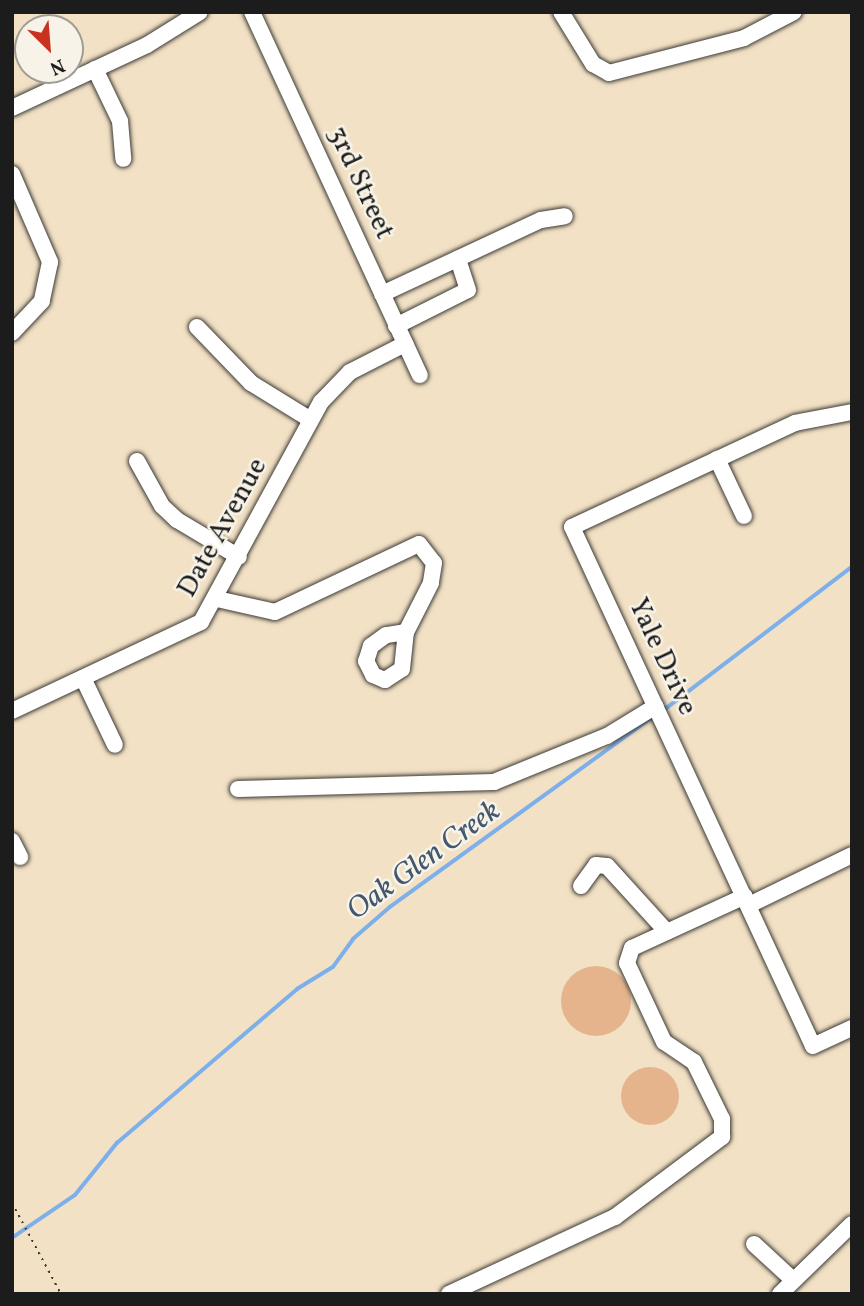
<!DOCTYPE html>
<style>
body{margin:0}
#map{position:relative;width:864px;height:1306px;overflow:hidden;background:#f2e1c5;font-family:Vollkorn,serif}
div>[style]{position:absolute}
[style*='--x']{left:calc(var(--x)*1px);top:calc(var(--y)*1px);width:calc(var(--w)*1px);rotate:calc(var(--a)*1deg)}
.stream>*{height:3.5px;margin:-1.75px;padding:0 1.75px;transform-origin:1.75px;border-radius:1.75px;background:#7db0ea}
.building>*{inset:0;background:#e5b48d}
.round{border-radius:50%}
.path>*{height:2px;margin-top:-1px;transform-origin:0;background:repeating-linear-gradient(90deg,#3c3a35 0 2px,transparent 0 7px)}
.roads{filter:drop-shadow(0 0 2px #3c3a35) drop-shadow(0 0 2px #3c3a35)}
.minor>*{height:16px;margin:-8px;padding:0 8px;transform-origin:8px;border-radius:8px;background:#fff}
span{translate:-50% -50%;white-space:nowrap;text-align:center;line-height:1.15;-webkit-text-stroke:5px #f7f3e8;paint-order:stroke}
.street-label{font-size:28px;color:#1c1c1c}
.water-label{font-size:30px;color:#43576e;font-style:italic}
.frame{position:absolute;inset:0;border:14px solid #1c1c1c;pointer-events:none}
.north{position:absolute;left:14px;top:14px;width:70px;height:70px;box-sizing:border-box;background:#f7f3e8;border:2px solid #9f9d96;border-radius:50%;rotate:155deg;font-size:19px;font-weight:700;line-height:28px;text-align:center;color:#1c1c1c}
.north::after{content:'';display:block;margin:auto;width:24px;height:32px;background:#c8321e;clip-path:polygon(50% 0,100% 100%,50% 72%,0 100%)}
</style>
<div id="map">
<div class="stream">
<i style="--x:664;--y:710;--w:236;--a:-37.3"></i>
<i style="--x:12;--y:1238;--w:76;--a:-34.3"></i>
<i style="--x:75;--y:1195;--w:67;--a:-51.1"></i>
<i style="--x:117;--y:1143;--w:237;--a:-40.5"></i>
<i style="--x:297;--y:989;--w:42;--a:-31.4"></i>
<i style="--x:333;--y:967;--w:34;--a:-54"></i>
<i style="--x:353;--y:939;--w:49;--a:-40.9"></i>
<i style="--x:390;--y:907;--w:326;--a:-35.9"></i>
</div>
<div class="building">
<i class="round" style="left:561px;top:966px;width:70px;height:70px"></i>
<i class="round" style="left:621px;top:1067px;width:58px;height:58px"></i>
</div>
<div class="path">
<i style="--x:12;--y:1203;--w:103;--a:61.7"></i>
</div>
<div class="roads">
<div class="minor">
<i style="--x:252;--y:12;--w:400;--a:65.2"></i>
<i style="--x:561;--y:12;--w:61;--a:58.4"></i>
<i style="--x:593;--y:64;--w:18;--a:29"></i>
<i style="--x:609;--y:73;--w:139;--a:-14.5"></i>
<i style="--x:744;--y:38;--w:56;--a:-27.5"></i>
<i style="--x:95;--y:69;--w:58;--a:64.3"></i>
<i style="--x:120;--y:121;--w:38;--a:85"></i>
<i style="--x:12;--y:108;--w:149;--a:-25"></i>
<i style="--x:147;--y:45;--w:62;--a:-31.9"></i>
<i style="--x:12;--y:174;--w:96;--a:66.6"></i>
<i style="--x:50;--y:262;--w:40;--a:102"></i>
<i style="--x:42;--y:301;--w:44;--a:133.2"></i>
<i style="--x:382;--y:294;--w:175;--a:-25"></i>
<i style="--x:541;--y:220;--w:24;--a:-9"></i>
<i style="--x:396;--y:326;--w:80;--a:-26.6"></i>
<i style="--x:468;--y:290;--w:33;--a:-108"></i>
<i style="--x:197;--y:327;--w:78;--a:46"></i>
<i style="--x:251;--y:383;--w:70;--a:31.7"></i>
<i style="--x:852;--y:412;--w:58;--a:169.1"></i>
<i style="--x:795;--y:423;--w:246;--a:155"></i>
<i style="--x:572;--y:527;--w:572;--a:65.09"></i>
<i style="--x:813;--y:1046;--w:43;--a:-24.8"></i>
<i style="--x:717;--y:459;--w:63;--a:64.7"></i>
<i style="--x:137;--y:461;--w:51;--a:60.9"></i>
<i style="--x:162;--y:506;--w:21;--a:43"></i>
<i style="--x:177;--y:520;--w:72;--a:30.8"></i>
<i style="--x:217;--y:599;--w:59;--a:12.6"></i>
<i style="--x:275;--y:612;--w:159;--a:-25.3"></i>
<i style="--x:419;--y:544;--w:24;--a:52"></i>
<i style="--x:434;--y:563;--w:20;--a:99"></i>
<i style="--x:431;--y:583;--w:55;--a:117"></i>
<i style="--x:406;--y:632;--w:20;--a:171"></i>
<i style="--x:386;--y:635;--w:19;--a:144"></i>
<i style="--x:371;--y:646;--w:16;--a:108"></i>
<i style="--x:366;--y:661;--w:16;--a:63"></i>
<i style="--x:373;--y:675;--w:13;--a:23"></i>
<i style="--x:385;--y:680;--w:20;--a:-33"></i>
<i style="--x:402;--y:669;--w:37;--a:-84"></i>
<i style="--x:83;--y:678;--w:74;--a:64.5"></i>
<i style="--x:12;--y:711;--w:209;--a:-25.2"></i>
<i style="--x:201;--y:622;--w:251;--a:-61.4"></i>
<i style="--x:321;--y:402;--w:42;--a:-46"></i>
<i style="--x:350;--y:372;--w:62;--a:-27"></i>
<i style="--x:238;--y:789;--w:256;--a:-1.6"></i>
<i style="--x:494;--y:782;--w:122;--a:-22.2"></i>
<i style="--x:607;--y:736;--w:57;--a:-31.5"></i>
<i style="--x:12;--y:841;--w:18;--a:63"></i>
<i style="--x:581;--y:886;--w:26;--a:-54"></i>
<i style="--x:596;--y:865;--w:11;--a:5"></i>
<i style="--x:607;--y:866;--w:89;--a:47.7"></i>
<i style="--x:749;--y:905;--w:114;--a:-25.9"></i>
<i style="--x:754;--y:1244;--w:53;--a:42.7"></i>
<i style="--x:449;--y:1294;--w:183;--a:-24.9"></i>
<i style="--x:615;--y:1217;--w:134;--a:-36.8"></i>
<i style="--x:722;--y:1137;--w:18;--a:-90"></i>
<i style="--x:722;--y:1119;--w:64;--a:-116.2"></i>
<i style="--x:694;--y:1062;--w:36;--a:-146"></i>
<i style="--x:664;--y:1042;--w:87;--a:-115.1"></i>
<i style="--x:627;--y:963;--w:16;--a:-72"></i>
<i style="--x:632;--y:948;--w:124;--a:-24.7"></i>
<i style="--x:780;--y:1294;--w:100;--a:-44.2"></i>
</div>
</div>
<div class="street-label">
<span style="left:360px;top:183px;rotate:65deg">3rd Street</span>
<span style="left:223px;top:528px;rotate:-61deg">Date Avenue</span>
<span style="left:662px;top:657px;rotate:65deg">Yale Drive</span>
</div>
<div class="water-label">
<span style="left:424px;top:861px;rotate:-36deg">Oak Glen Creek</span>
</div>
<div class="frame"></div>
<div class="north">N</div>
</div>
